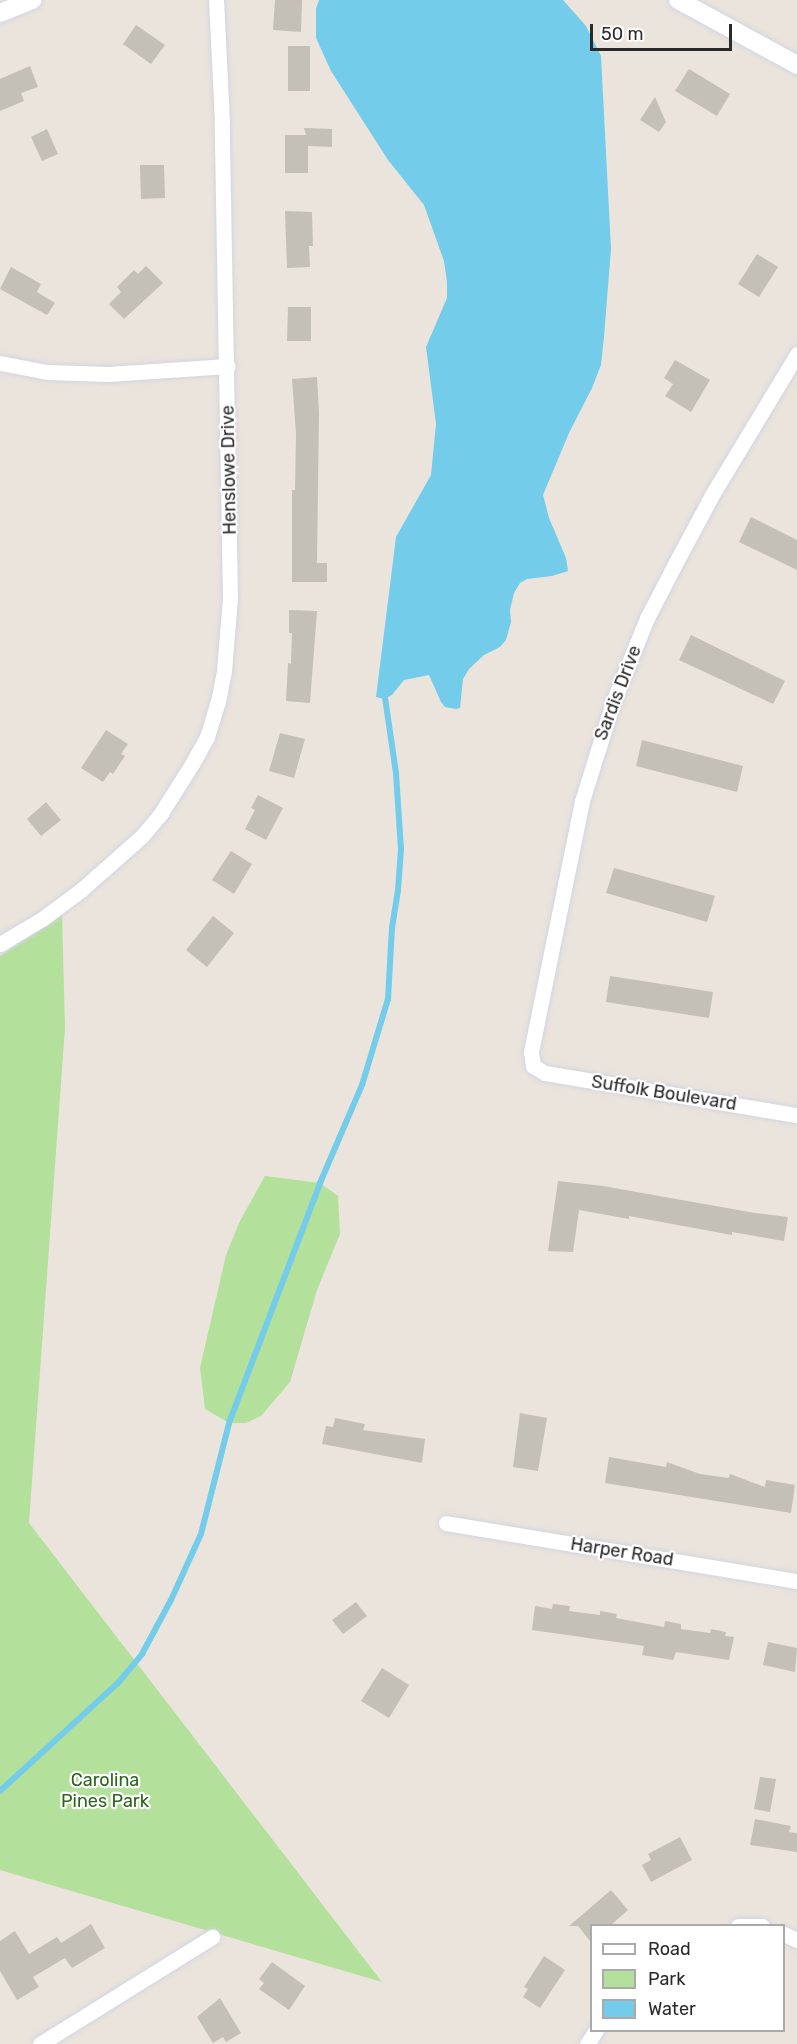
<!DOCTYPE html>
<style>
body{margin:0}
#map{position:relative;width:797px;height:2044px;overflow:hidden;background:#ebe4dc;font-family:Rubik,sans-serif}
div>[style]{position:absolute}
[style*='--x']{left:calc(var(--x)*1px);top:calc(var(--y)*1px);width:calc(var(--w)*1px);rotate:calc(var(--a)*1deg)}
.green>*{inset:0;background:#b3e09a}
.water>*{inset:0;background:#72ccea}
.stream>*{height:6px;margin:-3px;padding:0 3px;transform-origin:3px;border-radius:3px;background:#72ccea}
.building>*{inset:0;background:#c4bfb7}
.roads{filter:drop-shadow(0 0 2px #d1d5e2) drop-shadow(0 0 2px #d1d5e2)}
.minor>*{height:15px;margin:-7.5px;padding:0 7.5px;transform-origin:7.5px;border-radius:7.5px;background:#fff}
.tertiary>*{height:18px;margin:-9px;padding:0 9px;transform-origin:9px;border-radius:9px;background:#fff}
span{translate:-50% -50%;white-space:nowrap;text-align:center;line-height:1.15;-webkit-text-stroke:4.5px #fff;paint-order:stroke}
.street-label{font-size:18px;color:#2a2a2a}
.park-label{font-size:18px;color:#2c641c}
.legend{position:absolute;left:590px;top:1924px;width:195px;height:108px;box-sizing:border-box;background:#fff;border:2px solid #aaa;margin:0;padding:8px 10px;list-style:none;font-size:18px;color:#2a2a2a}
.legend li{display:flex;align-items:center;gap:12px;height:30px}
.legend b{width:30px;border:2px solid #aaa}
.scale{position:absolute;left:590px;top:24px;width:142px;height:27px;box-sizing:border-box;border:3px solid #2a2a2a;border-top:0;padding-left:8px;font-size:18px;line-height:21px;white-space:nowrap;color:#2a2a2a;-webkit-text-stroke:4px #fff;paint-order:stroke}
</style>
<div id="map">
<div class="green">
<i style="clip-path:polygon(62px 915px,65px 1028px,29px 1523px,382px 1982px,0 1870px,0 956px)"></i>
<i style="clip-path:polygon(265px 1176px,320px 1183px,338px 1196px,340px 1234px,317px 1290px,290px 1382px,261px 1416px,246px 1423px,229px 1423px,205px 1409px,200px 1368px,226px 1255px,240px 1221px)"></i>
</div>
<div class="water">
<i style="clip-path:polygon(319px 0,563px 0,586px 26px,601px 56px,611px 249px,604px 337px,601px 365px,592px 388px,569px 433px,543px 495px,549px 518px,566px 558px,568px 571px,552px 576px,527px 579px,520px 583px,514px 593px,510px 610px,511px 622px,506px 640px,500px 647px,484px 655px,469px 669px,463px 679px,460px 708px,456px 709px,445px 707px,441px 702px,429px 675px,404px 680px,392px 695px,384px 699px,376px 697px,396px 537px,431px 475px,436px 424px,426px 347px,447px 298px,447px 282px,444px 261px,424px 205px,388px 160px,331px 71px,316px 38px,316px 9px)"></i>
</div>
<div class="stream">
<i style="--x:0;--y:1791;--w:160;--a:-42.5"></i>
<i style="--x:118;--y:1683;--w:38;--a:-50"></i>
<i style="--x:142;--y:1654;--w:61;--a:-61.8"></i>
<i style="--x:171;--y:1600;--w:72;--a:-65.6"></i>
<i style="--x:201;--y:1534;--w:114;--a:-75.8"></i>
<i style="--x:229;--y:1423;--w:257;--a:-69.2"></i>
<i style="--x:320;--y:1183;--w:107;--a:-66.8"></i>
<i style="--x:362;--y:1085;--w:90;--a:-73.2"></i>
<i style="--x:388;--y:999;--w:71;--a:-86.8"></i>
<i style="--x:392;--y:928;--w:38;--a:-81"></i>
<i style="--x:398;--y:890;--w:41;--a:-85.8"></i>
<i style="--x:401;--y:849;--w:76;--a:-93.8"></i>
<i style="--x:396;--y:773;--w:76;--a:-98.3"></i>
</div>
<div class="building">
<i style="clip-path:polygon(275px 0,302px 0,301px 32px,273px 30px)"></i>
<i style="clip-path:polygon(136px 25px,165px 45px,151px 64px,123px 44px)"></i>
<i style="clip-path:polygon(288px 46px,310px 46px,310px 91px,288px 91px)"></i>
<i style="clip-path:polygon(30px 66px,38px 87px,21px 93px,24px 101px,0 111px,0 79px)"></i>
<i style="clip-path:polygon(689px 69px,730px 94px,717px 116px,675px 91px)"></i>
<i style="clip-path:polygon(655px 97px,666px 122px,659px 132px,640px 120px)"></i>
<i style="clip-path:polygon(304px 128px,332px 129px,332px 147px,308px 146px,308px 173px,285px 173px,285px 135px,306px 135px)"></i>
<i style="clip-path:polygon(47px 129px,58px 154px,42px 161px,31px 137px)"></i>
<i style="clip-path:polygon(140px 165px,164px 165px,165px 198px,141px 199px)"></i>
<i style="clip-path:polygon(285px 211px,312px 212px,313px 246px,309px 246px,310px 267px,287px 268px)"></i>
<i style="clip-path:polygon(757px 254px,778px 267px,759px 297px,738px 284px)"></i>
<i style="clip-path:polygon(146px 266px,163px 283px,124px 319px,109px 304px,121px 292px,117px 287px,134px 270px,138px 274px)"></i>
<i style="clip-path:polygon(11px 267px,41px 284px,37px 292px,55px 303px,47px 315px,0 289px)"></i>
<i style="clip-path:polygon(288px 307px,311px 307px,311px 341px,287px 341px)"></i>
<i style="clip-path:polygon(675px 360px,710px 380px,691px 412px,665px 396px,673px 384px,664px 378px)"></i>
<i style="clip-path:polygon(317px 377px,319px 412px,317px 563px,327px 563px,327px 582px,292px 582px,292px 490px,295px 490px,296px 434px,292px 379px)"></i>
<i style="clip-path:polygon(751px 517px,797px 540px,797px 570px,739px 542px)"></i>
<i style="clip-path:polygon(289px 610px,317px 611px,310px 703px,286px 701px,288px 663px,291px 664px,292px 633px,289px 633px)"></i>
<i style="clip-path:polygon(691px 635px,785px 681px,773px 704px,679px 660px)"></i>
<i style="clip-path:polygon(106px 730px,128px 744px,121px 754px,125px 756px,113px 774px,110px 772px,103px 782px,81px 768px)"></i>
<i style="clip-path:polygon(280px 733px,305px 739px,294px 778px,269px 771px)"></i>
<i style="clip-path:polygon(642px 740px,743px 766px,737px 792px,636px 766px)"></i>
<i style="clip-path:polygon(258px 795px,283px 808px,266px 840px,245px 829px,255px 810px,251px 808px)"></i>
<i style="clip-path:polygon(46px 802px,61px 820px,41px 836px,27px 819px)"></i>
<i style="clip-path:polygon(231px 851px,252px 864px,234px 894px,212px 880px)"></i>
<i style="clip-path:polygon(614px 868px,715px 896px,707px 922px,606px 893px)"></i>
<i style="clip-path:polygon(213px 916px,234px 933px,207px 967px,186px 950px)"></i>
<i style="clip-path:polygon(610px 976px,713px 992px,709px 1018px,606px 1002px)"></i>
<i style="clip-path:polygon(558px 1181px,603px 1186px,755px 1213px,788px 1217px,784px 1241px,732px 1232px,732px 1235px,629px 1216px,629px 1219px,579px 1210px,573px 1252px,548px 1251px)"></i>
<i style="clip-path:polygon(520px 1413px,547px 1418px,538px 1471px,513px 1467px)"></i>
<i style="clip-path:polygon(335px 1418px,365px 1424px,363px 1430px,425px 1439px,422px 1463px,322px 1444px,326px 1426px,333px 1427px)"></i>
<i style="clip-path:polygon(609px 1457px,666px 1467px,667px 1462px,700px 1474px,729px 1478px,730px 1474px,765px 1487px,766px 1480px,795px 1485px,791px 1513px,605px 1483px)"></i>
<i style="clip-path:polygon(356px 1602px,367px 1616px,343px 1634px,332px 1620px)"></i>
<i style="clip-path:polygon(553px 1604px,570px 1606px,569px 1611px,600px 1615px,600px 1611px,617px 1614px,616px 1618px,664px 1627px,665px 1621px,681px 1624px,681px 1629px,710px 1633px,711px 1629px,726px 1632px,725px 1636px,734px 1637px,729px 1660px,676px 1652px,673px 1660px,642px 1655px,644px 1646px,532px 1630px,535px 1606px,552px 1609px)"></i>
<i style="clip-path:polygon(768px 1642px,797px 1648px,795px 1672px,763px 1665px)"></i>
<i style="clip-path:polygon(382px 1668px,409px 1685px,389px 1718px,361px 1701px)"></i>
<i style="clip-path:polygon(760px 1777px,776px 1779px,770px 1812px,754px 1809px)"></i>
<i style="clip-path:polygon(755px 1819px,791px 1826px,789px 1832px,797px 1833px,797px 1852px,750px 1845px)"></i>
<i style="clip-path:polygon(680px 1837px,692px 1860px,651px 1882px,642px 1865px,651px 1860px,648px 1854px)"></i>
<i style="clip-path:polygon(611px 1890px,628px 1910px,610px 1926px,591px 1926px,591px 1942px,578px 1926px,569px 1926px)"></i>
<i style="clip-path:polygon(91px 1924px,105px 1948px,72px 1968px,65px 1958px,33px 1977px,39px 1987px,17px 2000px,0 1971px,0 1941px,15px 1931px,29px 1954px,57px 1937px,61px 1943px)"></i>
<i style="clip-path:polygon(544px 1956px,565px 1970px,540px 2008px,523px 1997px,528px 1989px,524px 1987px)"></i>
<i style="clip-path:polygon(272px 1962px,305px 1986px,289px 2010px,259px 1989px,264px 1983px,259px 1979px)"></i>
<i style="clip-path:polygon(220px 1998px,241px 2033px,226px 2042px,223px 2037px,213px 2043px,197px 2017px)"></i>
</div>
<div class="roads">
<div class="minor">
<i style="--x:797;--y:354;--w:165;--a:121.1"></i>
<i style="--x:712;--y:495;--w:81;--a:118.2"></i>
<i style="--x:674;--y:566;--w:59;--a:117.4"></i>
<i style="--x:647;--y:618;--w:91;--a:112"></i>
<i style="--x:613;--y:702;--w:104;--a:107.4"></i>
<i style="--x:582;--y:801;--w:256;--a:101.5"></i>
<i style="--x:531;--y:1052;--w:14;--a:82"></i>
<i style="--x:533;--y:1066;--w:14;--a:30"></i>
<i style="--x:545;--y:1073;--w:255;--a:9.5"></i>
<i style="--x:0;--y:363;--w:48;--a:10.8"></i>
<i style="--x:47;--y:372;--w:61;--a:1.9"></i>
<i style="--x:108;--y:374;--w:120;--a:-3.8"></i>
<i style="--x:0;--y:944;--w:49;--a:-30.8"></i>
<i style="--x:42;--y:919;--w:49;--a:-36.6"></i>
<i style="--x:81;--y:890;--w:81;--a:-41.5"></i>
<i style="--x:142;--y:836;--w:30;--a:-50"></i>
<i style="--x:161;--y:813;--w:58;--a:-57.7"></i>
<i style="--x:192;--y:764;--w:31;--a:-61"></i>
<i style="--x:207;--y:737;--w:37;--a:-73"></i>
<i style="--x:218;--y:702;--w:33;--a:-79"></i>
<i style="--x:224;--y:670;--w:71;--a:-85.2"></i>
<i style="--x:230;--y:599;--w:477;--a:-91"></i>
<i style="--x:222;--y:122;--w:122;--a:-92.8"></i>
<i style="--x:446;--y:1523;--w:356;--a:9.4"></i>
<i style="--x:738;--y:1926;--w:24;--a:0"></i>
<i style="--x:784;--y:1934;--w:14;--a:25"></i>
<i style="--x:40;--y:2044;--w:203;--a:-31.9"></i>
<i style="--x:587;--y:2044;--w:17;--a:-57"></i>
</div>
<div class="tertiary">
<i style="--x:678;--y:0;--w:136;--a:28.6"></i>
<i style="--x:0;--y:13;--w:35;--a:-22"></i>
</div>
</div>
<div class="street-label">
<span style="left:229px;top:470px;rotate:-91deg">Henslowe Drive</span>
<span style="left:618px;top:693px;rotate:-69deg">Sardis Drive</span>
<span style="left:664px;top:1093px;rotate:9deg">Suffolk Boulevard</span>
<span style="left:622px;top:1552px;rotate:9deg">Harper Road</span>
</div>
<div class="park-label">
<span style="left:105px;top:1791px">Carolina<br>Pines Park</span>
</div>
<ul class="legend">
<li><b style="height:8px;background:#fff"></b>Road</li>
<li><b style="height:16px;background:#b3e09a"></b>Park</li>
<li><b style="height:16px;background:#72ccea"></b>Water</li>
</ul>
<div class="scale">50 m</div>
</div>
